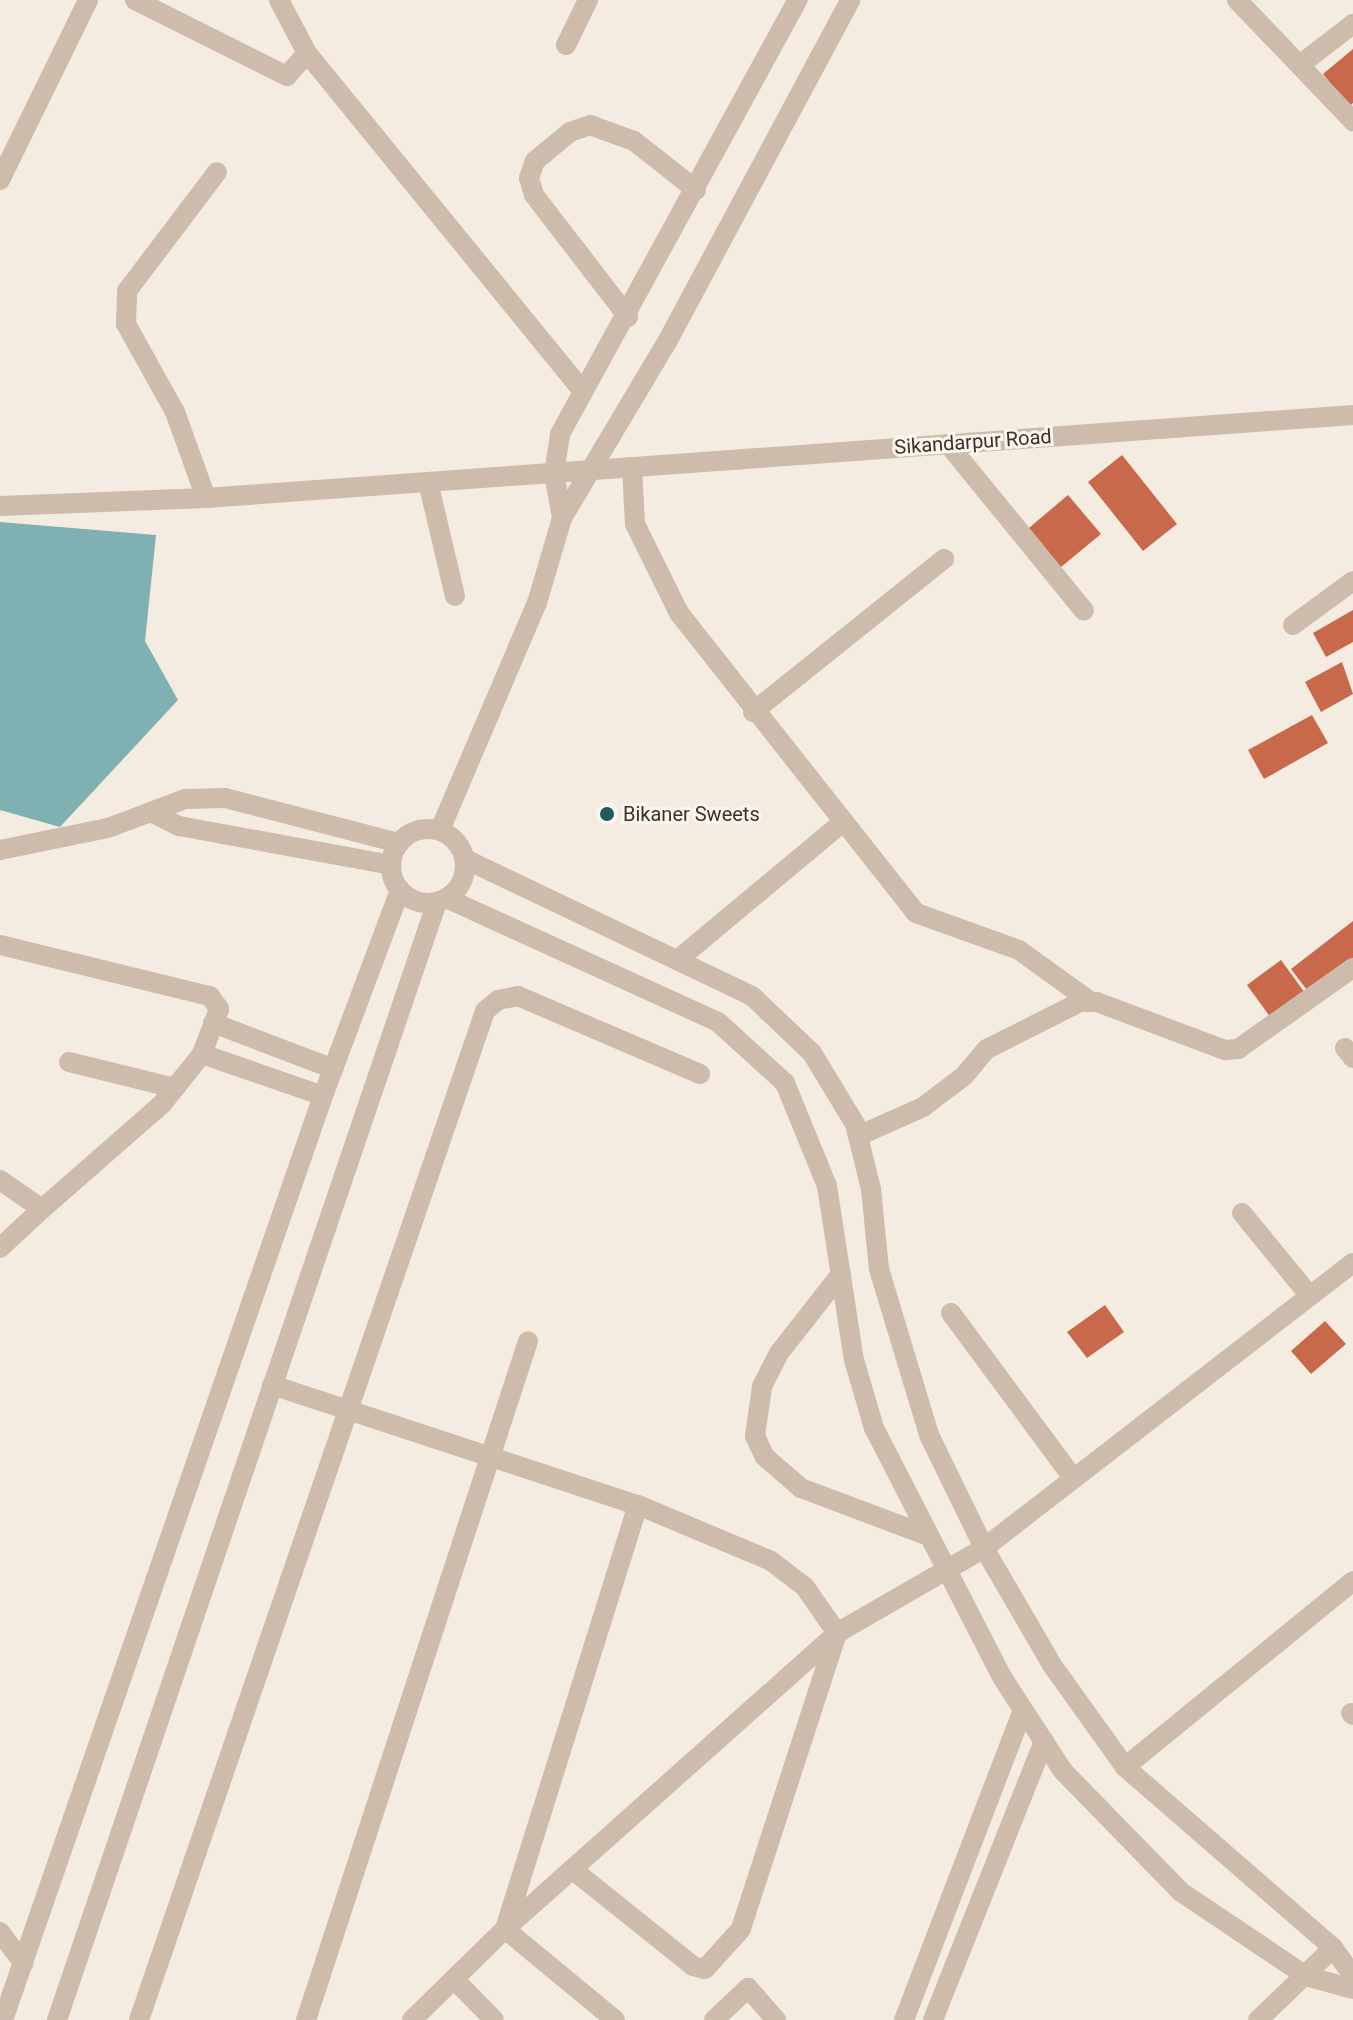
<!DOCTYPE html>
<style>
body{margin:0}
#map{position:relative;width:1353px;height:2020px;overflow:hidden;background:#f4ebe1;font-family:Roboto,sans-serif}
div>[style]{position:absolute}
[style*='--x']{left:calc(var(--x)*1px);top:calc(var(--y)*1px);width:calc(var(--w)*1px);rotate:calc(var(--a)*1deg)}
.water>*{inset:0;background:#7fb0b2}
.building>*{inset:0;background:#c8694b}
.minor>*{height:20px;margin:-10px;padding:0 10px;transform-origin:10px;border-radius:10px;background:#cdbbac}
.minor>.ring{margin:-10px;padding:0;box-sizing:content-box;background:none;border:20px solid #cdbbac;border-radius:50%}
.dots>*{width:22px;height:22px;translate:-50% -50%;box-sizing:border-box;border:4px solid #fbf5ee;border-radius:50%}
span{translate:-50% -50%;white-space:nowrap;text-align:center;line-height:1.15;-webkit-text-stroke:6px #fbf5ee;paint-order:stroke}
.street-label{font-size:20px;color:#3b302b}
.poi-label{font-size:20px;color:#3b302b}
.left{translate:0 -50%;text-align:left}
</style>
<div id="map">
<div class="water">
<i style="clip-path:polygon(0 522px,156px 535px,145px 641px,178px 700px,60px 827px,0 810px)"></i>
</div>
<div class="building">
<i style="clip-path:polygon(1353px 49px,1353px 103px,1349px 106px,1323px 74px)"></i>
<i style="clip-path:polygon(1122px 455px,1177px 524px,1143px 551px,1088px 482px)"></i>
<i style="clip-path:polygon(1068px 495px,1101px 534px,1055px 572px,1023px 533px)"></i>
<i style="clip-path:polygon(1353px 610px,1353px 642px,1326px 657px,1313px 633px)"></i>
<i style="clip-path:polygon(1342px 662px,1353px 694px,1321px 712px,1305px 682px)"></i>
<i style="clip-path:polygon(1312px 715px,1328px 743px,1264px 779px,1248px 750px)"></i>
<i style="clip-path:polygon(1353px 921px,1353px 960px,1310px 994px,1291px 969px)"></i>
<i style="clip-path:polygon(1281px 960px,1305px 993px,1271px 1018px,1247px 985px)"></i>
<i style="clip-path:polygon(1105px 1305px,1124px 1332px,1087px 1358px,1067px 1332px)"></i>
<i style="clip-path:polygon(1325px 1321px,1346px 1344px,1311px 1374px,1291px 1351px)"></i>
</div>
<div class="minor">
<i style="--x:135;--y:0;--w:170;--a:26.6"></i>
<i style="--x:287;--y:76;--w:30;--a:-49"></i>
<i style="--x:279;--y:0;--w:60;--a:62.2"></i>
<i style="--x:307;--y:53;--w:437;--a:50.8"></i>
<i style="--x:1237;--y:0;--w:168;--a:46.2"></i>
<i style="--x:566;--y:45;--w:50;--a:-63.9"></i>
<i style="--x:1301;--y:64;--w:66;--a:-37.6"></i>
<i style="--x:0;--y:180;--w:200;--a:-63.9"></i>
<i style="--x:628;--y:317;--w:154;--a:-127.6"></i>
<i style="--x:534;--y:195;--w:18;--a:-106"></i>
<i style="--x:529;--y:178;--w:18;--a:-71"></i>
<i style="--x:535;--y:161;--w:45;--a:-39.6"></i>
<i style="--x:570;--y:132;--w:21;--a:-19"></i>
<i style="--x:590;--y:125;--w:47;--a:20"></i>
<i style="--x:634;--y:141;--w:79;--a:38.3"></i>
<i style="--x:948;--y:444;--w:215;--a:50.8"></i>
<i style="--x:632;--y:467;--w:57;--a:87"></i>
<i style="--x:635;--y:524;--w:99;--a:63.7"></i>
<i style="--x:679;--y:613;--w:382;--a:51.7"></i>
<i style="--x:916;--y:913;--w:109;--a:19.8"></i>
<i style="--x:1019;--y:950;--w:89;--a:35.8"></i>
<i style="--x:428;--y:482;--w:117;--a:76.7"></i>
<i style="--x:206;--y:498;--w:91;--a:-109.8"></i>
<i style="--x:175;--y:412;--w:101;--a:-119.1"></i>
<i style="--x:126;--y:324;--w:33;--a:-88"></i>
<i style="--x:127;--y:291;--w:149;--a:-52.9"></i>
<i style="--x:0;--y:506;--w:206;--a:-2.2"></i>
<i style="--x:206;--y:498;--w:1150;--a:-4.14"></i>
<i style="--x:562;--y:518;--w:46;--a:-100.1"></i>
<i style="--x:554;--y:473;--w:39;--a:-81"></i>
<i style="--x:560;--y:434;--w:495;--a:-61.3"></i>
<i style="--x:1293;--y:625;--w:74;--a:-36.3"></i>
<i style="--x:753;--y:712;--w:245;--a:-38.7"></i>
<i style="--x:153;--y:813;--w:29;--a:27"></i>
<i style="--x:179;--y:826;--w:216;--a:10.4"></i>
<i class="ring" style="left:391px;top:829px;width:54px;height:54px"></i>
<i style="--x:440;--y:830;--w:247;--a:-66.9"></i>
<i style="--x:537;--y:603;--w:89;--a:-73.6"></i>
<i style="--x:562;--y:518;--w:205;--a:-59.2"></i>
<i style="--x:667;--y:342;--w:388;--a:-61.8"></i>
<i style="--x:0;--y:850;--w:110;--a:-11.5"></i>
<i style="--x:108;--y:828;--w:82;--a:-20.6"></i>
<i style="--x:185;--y:799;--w:40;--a:-1.4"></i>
<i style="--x:225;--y:798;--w:180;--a:14.5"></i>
<i style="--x:465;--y:859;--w:318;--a:25.5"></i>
<i style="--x:752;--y:996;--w:83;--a:43.5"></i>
<i style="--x:812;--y:1053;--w:83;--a:58.8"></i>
<i style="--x:855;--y:1124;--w:67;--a:76.2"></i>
<i style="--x:871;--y:1189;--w:80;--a:84.3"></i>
<i style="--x:879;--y:1269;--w:173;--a:73.2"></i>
<i style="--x:929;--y:1435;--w:126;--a:64"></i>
<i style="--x:984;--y:1548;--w:135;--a:59.8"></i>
<i style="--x:1052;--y:1665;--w:125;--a:54.4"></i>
<i style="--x:1125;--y:1767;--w:276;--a:41"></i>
<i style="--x:1333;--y:1948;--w:34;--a:54"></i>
<i style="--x:446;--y:898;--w:299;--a:24.5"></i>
<i style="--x:718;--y:1022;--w:91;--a:42.3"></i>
<i style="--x:785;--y:1083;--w:111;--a:67.8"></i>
<i style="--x:827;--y:1186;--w:176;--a:81.2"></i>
<i style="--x:854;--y:1360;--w:71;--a:73.6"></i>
<i style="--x:874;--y:1428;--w:280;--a:62.8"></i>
<i style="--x:1002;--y:1677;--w:112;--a:57"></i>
<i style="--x:1063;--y:1771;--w:169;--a:45.7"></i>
<i style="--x:1181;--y:1892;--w:151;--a:33.9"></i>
<i style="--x:1306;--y:1976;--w:49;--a:15.5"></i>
<i style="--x:0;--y:945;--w:216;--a:13.7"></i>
<i style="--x:210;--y:996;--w:16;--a:55"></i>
<i style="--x:219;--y:1009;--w:48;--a:110.7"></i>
<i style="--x:202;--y:1054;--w:64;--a:128.7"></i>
<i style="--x:162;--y:1104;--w:159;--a:138.8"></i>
<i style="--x:42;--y:1209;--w:51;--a:-145.4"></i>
<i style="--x:681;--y:957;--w:211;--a:-39.8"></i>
<i style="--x:213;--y:1023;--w:129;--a:20.8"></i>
<i style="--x:1345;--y:1048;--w:13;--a:51"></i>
<i style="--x:202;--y:1054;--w:128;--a:19.1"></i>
<i style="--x:69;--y:1062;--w:109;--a:13.8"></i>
<i style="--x:858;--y:1136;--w:71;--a:-24"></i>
<i style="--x:923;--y:1107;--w:51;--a:-37.1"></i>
<i style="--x:964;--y:1076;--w:35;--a:-50"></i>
<i style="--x:987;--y:1049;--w:104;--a:-26.8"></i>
<i style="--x:1080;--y:1002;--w:17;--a:0"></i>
<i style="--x:1097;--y:1002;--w:137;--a:20.6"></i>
<i style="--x:1225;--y:1050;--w:13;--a:-4"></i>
<i style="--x:1238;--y:1049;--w:141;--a:-35.2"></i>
<i style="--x:1242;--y:1213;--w:107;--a:50.7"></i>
<i style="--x:0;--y:1248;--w:57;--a:-42.9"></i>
<i style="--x:841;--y:1274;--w:100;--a:128.1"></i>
<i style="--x:779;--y:1353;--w:38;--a:117"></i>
<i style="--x:762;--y:1387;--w:49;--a:98.1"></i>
<i style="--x:755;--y:1436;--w:23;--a:65"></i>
<i style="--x:765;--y:1457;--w:48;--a:40.7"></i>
<i style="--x:801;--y:1488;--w:134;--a:20.6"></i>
<i style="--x:951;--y:1313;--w:205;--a:53.5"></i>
<i style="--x:272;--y:1385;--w:385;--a:18.2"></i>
<i style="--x:638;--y:1505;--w:144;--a:22.8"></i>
<i style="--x:771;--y:1561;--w:43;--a:37.4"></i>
<i style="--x:805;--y:1587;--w:56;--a:55.2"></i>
<i style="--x:837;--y:1633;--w:311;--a:108"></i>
<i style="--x:741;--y:1929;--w:54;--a:132"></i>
<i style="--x:705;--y:1969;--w:12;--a:-166"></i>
<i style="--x:693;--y:1966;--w:155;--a:-141.3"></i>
<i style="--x:1351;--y:1713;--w:3;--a:45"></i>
<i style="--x:1125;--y:1767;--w:294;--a:-39.2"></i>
<i style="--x:0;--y:1932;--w:39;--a:53"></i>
<i style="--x:454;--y:1979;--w:57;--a:45.7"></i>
<i style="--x:3;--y:2020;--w:978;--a:-70.9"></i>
<i style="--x:323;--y:1096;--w:220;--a:-69.5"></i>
<i style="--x:57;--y:2020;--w:1181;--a:-71.23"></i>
<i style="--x:139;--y:2020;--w:1067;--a:-71.07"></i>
<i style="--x:485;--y:1011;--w:17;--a:-40"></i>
<i style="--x:498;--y:1000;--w:20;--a:-11"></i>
<i style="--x:518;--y:996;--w:198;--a:23.2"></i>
<i style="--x:306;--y:2020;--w:714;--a:-71.89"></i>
<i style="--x:412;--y:2020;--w:130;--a:-44.4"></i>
<i style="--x:505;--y:1929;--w:445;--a:-41.7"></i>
<i style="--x:837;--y:1633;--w:170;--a:-30"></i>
<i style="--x:984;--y:1548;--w:466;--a:-37.7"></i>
<i style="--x:615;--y:2020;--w:143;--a:-140.4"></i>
<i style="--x:505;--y:1929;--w:444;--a:-72.6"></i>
<i style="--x:714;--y:2020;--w:47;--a:-43.3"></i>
<i style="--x:748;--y:1988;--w:43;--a:48.8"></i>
<i style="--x:904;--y:2020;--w:332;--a:-69"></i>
<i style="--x:933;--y:2020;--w:300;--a:-68.3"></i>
<i style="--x:1258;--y:2020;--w:104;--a:-43.8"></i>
</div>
<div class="dots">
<i style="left:607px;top:814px;background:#1f5a5e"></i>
</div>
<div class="street-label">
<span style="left:973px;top:442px;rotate:-4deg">Sikandarpur Road</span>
</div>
<div class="poi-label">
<span class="left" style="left:623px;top:814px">Bikaner Sweets</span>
</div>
</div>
